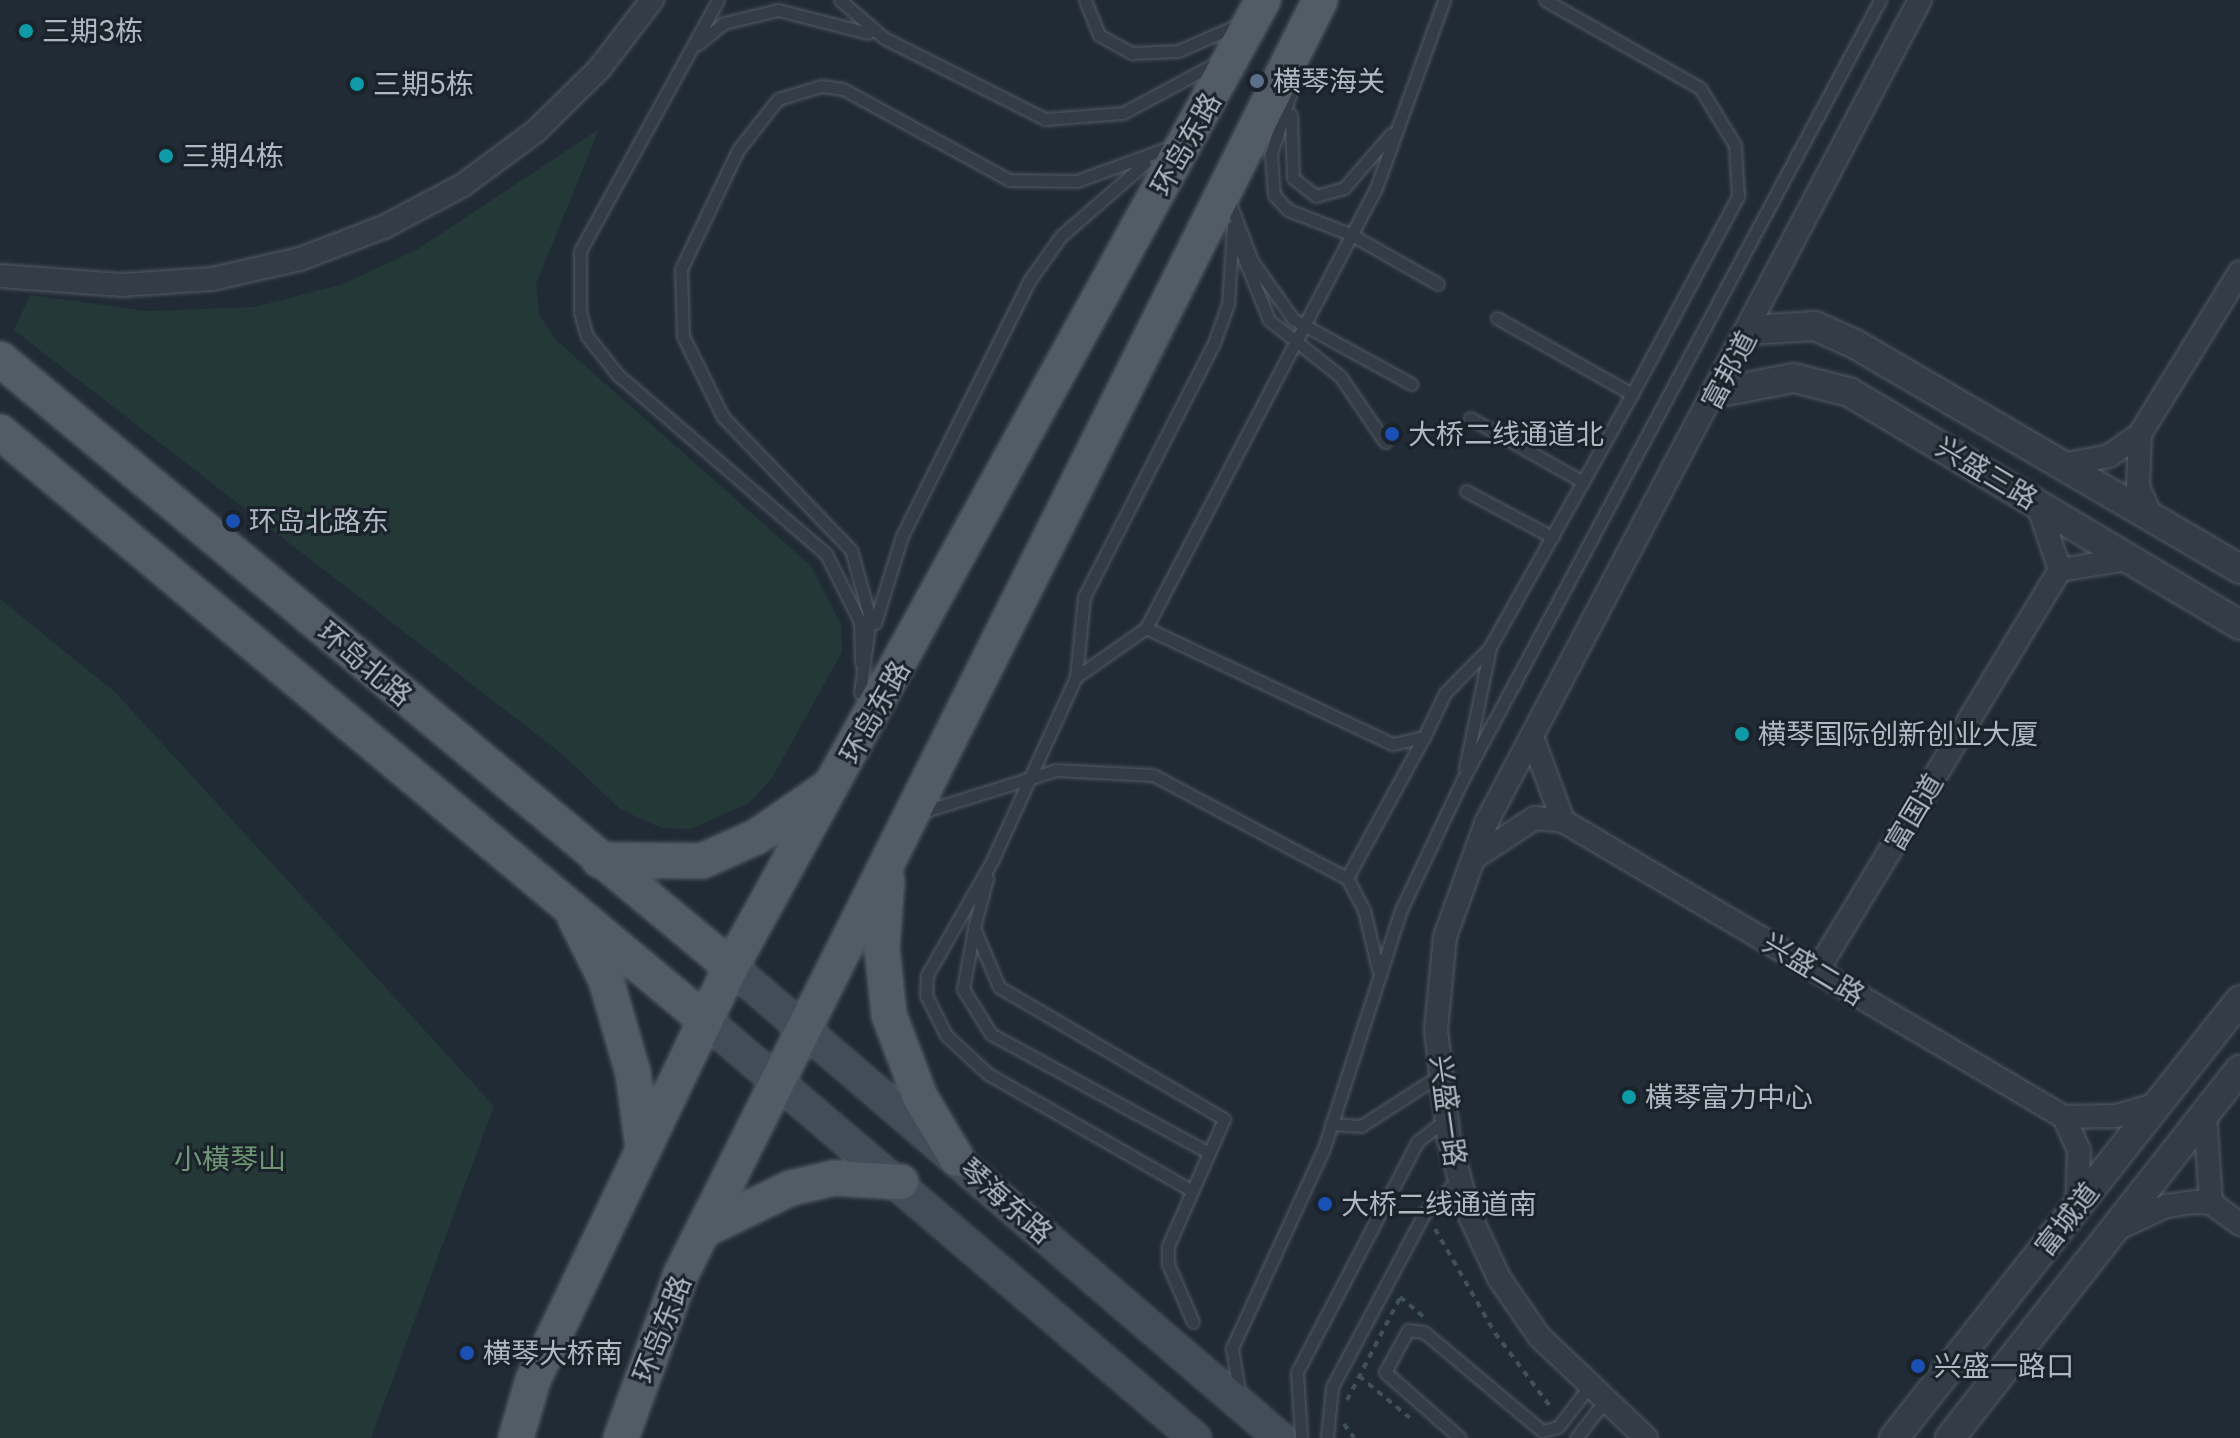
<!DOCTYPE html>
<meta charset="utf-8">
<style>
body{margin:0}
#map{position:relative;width:2240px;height:1438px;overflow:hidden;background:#212b35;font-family:Inter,"Noto Sans SC",sans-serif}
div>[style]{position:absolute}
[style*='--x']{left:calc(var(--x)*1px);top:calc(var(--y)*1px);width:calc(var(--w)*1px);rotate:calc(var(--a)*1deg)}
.green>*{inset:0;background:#243837}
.path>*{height:4px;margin-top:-2px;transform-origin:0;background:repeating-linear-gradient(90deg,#405354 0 6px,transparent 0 12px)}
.roads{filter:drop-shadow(0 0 2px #525b64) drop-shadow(0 0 2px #525b64)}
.service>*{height:11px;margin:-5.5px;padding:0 5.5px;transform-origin:5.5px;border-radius:5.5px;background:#343d46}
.minor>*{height:22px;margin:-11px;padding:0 11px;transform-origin:11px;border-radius:11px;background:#343d46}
.tertiary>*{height:28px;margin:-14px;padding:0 14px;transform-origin:14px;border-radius:14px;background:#343d46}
.secondary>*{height:30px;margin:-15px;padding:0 15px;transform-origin:15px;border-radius:15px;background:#434d59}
.primary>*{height:34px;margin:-17px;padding:0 17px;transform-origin:17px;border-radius:17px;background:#525c66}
.dots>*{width:22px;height:22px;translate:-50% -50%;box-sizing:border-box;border:4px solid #1a222a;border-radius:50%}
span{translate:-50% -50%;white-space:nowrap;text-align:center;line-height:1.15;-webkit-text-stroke:6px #1a222a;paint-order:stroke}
.poi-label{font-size:28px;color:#afb8c3}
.left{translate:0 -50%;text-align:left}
.street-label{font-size:28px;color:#afb8c3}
.park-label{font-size:28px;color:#709675}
</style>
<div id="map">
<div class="green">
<i style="clip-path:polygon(599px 129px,536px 284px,540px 316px,556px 340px,811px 566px,841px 625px,842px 652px,772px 778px,749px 803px,690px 829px,661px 828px,620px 809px,562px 754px,14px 330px,30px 295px,147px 311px,255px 307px,343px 284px,418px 249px)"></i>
<i style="clip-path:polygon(0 599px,116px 693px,494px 1106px,371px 1438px,0 1438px)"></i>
</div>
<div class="path">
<i style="--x:1435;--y:1229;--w:120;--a:60"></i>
<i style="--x:1495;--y:1333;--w:95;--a:53.1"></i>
<i style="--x:1400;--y:1297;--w:30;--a:40"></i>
<i style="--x:1359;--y:1376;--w:66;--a:39.5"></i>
<i style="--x:1347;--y:1400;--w:119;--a:-62.6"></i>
<i style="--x:1344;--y:1424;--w:17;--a:54"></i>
</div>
<div class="roads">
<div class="service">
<i style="--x:718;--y:0;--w:286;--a:118.8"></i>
<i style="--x:580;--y:251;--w:61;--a:90"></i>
<i style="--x:580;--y:312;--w:25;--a:74"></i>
<i style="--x:587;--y:336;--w:50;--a:51.5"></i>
<i style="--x:618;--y:375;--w:274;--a:40.7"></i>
<i style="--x:826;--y:554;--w:76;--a:63.4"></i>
<i style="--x:860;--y:622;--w:41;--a:88.6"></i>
<i style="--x:840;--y:0;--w:58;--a:40.8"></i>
<i style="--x:884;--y:38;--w:180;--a:26.7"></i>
<i style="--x:1045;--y:119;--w:78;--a:-4.4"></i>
<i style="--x:1123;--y:113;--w:108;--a:-28.2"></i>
<i style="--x:1085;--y:0;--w:38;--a:68"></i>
<i style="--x:1099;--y:35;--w:38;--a:29"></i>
<i style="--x:1132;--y:53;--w:46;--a:-2.5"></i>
<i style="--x:1178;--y:51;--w:68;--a:-23.5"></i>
<i style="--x:698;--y:44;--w:33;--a:-39"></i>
<i style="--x:724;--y:23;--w:56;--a:-13.5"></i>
<i style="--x:778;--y:10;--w:93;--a:14.3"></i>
<i style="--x:1296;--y:76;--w:82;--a:107.8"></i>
<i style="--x:1271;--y:154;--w:41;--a:85.8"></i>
<i style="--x:1274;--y:195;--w:21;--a:47"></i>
<i style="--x:1288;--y:210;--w:66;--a:21.2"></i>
<i style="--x:1350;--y:234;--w:101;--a:29.6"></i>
<i style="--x:1291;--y:115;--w:63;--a:88.2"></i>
<i style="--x:1293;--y:178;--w:29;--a:38"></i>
<i style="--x:1316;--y:196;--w:29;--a:-16"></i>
<i style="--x:1344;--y:188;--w:72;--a:-49"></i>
<i style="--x:1229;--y:201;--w:64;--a:69"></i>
<i style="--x:1252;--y:261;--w:71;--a:54.7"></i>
<i style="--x:1293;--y:319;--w:135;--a:28.8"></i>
<i style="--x:1239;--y:246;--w:80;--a:67.9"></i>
<i style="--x:1269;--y:320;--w:90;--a:38.3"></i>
<i style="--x:1340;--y:376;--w:80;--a:55.7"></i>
<i style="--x:1497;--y:318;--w:155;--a:29.4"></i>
<i style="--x:1632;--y:394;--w:225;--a:-61.8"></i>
<i style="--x:1738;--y:196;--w:51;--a:-93.4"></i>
<i style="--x:1735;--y:145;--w:67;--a:-121.6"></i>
<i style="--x:1700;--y:88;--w:178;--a:-150.4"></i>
<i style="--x:1470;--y:418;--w:130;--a:29.5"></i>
<i style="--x:1466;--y:491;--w:98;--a:28.1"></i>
<i style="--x:875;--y:623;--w:91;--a:-72.8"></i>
<i style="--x:902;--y:536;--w:285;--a:-63.5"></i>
<i style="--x:1029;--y:281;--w:55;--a:-54.6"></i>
<i style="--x:1061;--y:236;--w:111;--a:-41"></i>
<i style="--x:1146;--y:628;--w:496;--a:-62.4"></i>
<i style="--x:1376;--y:188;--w:200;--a:-70.1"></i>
<i style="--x:1076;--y:677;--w:85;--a:-35"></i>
<i style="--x:1146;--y:628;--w:273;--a:25.2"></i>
<i style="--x:1393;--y:744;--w:32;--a:-13"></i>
<i style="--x:1424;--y:737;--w:49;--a:-64.5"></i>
<i style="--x:1445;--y:693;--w:64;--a:-45.6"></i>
<i style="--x:1490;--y:647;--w:290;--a:-60.7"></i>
<i style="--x:860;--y:693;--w:76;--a:-82.4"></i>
<i style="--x:870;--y:618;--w:71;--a:-105.6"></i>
<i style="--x:851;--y:550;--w:185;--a:-133.9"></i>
<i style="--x:723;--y:417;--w:90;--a:-116.3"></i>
<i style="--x:683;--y:336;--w:67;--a:-91.7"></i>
<i style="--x:681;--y:269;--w:132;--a:-64.4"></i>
<i style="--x:738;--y:150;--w:65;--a:-51.9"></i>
<i style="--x:778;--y:99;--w:45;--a:-16.8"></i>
<i style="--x:821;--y:86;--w:22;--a:8"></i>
<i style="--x:843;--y:89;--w:189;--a:28.7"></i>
<i style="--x:1009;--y:180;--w:68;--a:0.8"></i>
<i style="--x:1077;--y:181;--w:99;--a:-20.1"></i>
<i style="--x:1465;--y:768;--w:123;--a:-78.2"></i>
<i style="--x:922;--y:812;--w:140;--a:-17.4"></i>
<i style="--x:1056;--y:770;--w:97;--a:3"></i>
<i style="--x:1153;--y:775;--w:220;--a:28"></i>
<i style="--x:1347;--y:878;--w:161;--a:-61.4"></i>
<i style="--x:987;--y:878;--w:52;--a:104.6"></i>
<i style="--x:974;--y:928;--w:64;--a:67"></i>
<i style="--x:999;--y:987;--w:261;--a:30.4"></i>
<i style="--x:1224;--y:1119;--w:139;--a:113.8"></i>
<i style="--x:1168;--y:1246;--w:18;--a:90"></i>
<i style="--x:1168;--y:1264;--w:63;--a:66.7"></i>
<i style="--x:1347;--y:878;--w:36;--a:62"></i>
<i style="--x:1364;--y:910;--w:61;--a:76.7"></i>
<i style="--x:974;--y:929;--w:61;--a:100.4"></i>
<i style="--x:963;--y:989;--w:53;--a:58.1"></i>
<i style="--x:991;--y:1034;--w:248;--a:28.6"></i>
<i style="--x:1331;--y:1124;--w:30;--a:4"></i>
<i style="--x:1361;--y:1126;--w:98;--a:-32.9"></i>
<i style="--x:1189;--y:1189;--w:232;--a:-150.2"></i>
<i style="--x:988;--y:1074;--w:57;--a:-137.1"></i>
<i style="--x:946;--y:1035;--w:45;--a:-116.6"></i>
<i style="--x:926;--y:995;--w:20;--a:-87"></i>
<i style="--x:927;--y:975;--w:131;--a:-60.3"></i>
<i style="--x:992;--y:861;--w:202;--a:-65.5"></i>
<i style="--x:1076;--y:677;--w:80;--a:-84.3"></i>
<i style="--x:1084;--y:597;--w:285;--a:-62.9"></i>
<i style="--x:1214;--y:343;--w:41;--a:-70.3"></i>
<i style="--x:1228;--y:304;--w:78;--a:-86.3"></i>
<i style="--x:1239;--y:1392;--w:45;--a:-99"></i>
<i style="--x:1232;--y:1348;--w:220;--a:-65.3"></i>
<i style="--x:1324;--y:1148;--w:250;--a:-72.1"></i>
<i style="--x:1401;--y:910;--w:143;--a:-64.7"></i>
<i style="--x:1462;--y:781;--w:886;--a:-61.84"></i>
<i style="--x:1301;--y:1438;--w:66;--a:-93.5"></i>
<i style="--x:1297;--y:1372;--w:259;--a:-62.4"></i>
<i style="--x:1417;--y:1142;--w:37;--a:-38"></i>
<i style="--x:1327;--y:1438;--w:51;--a:-84.4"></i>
<i style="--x:1332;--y:1387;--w:198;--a:-62"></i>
<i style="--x:1425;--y:1212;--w:46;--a:-44.1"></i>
<i style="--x:1460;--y:1438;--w:100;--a:-138.7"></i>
<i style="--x:1385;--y:1372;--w:48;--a:-61.3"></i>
<i style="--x:1408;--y:1330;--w:16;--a:7"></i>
<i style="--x:1424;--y:1332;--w:154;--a:40"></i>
<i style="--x:1542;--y:1431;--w:16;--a:-14"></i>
<i style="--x:1558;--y:1427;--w:49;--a:-52.4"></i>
<i style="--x:1576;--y:1438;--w:46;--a:-52.1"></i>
</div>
<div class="minor">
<i style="--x:0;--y:276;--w:122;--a:4.2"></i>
<i style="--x:122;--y:285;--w:90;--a:-3.8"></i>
<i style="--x:212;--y:279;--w:90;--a:-12.8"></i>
<i style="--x:300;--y:259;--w:90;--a:-20.9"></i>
<i style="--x:384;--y:227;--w:89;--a:-28"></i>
<i style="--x:463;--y:185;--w:91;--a:-36.5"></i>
<i style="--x:536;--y:131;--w:90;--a:-44.5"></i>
<i style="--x:600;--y:68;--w:86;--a:-52.6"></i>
<i style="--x:2140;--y:434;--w:190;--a:-58.3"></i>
<i style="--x:2062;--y:465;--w:48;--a:-10.8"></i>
<i style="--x:2109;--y:456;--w:38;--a:-35"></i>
<i style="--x:2140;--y:434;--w:52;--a:92.2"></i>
<i style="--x:2138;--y:486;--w:36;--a:67"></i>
<i style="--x:2037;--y:502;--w:72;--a:71.3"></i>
<i style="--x:2060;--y:570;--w:69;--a:-9.2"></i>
<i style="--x:1532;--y:737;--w:90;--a:69.7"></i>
<i style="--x:1474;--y:858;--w:73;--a:-33.3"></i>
<i style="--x:1535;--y:818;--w:28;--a:6"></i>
<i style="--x:1563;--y:821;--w:582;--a:30.58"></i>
<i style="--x:2064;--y:1117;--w:36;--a:66"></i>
<i style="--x:2079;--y:1150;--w:57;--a:92"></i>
<i style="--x:1817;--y:971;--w:469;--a:-58.8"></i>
<i style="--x:2205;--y:1113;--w:90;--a:86.2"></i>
<i style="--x:2064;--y:1117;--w:52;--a:-1.1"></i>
<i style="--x:2116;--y:1116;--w:44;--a:-15.9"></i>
<i style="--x:2117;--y:1229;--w:54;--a:-25.1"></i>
<i style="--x:2166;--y:1206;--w:30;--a:-8"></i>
<i style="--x:2196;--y:1202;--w:15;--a:4"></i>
<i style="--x:2211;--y:1203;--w:36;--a:36"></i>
<i style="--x:1646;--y:1438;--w:148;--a:-136.4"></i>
<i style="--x:1539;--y:1336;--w:70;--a:-124.6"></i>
<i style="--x:1499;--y:1278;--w:71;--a:-115.1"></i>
<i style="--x:1469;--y:1214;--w:78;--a:-104.9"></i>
<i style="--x:1449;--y:1139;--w:110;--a:-96.8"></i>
<i style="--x:1436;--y:1030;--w:93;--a:-84.5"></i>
<i style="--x:1445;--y:937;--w:121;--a:-70.2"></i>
<i style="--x:1486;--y:823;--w:930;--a:-62.2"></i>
</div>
<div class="tertiary">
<i style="--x:1750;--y:330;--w:65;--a:-3.5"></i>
<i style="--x:1815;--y:326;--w:44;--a:24.2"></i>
<i style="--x:1855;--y:344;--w:446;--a:30.3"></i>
<i style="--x:1716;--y:393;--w:79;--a:-10.9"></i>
<i style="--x:1794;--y:378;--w:57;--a:14.3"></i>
<i style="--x:1849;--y:392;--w:455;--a:30.8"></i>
<i style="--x:1894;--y:1438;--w:558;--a:-51.69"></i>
<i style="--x:1950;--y:1438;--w:469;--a:-51.8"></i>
</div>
<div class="secondary">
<i style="--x:731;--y:967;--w:723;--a:40.63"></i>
<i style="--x:706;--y:1021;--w:643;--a:40.46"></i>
</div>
<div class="primary">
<i style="--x:0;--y:359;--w:951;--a:39.75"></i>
<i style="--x:0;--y:432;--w:919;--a:39.84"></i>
<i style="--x:599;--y:860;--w:103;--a:0.6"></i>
<i style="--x:702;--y:861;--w:59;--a:-24"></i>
<i style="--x:756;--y:837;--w:90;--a:-34.6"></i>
<i style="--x:887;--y:880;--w:68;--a:94.2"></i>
<i style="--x:882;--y:948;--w:67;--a:84"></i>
<i style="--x:889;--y:1015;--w:88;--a:69.3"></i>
<i style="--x:920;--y:1097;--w:72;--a:59.2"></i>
<i style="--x:575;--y:918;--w:69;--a:63.4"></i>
<i style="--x:606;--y:980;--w:97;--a:73.8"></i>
<i style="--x:633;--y:1073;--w:76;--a:82.4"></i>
<i style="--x:704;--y:1230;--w:97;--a:-25.8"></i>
<i style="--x:791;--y:1188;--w:44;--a:-13.1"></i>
<i style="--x:834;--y:1178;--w:67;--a:3.4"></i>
<i style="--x:516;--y:1438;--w:60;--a:-73.7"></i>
<i style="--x:533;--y:1380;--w:458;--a:-64.4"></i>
<i style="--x:731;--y:967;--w:1104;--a:-61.18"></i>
<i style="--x:621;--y:1438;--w:175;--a:-69.9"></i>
<i style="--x:681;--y:1274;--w:1425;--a:-63.36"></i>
</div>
</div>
<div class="dots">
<i style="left:26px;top:31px;background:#0f9aa8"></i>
<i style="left:1257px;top:81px;background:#5c6f8a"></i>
<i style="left:357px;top:84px;background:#0f9aa8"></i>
<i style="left:166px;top:156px;background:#0f9aa8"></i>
<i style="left:1392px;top:434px;background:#1a4fb4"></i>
<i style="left:233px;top:521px;background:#1a4fb4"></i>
<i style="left:1742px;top:734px;background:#0f9aa8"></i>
<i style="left:1629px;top:1097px;background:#0f9aa8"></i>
<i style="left:1325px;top:1204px;background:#1a4fb4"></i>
<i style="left:467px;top:1353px;background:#1a4fb4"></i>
<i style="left:1918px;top:1366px;background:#1a4fb4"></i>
</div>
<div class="poi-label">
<span class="left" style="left:42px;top:31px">三期3栋</span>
<span class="left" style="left:1273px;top:81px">横琴海关</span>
<span class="left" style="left:373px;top:84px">三期5栋</span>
<span class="left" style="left:182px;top:156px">三期4栋</span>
<span class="left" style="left:1408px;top:434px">大桥二线通道北</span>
<span class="left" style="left:249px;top:521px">环岛北路东</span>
<span class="left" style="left:1758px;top:734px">横琴国际创新创业大厦</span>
<span class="left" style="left:1645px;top:1097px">橫琴富力中心</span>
<span class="left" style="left:1341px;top:1204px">大桥二线通道南</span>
<span class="left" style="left:483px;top:1353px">横琴大桥南</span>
<span class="left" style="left:1934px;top:1366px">兴盛一路口</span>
</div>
<div class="street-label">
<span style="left:1186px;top:144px;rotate:-61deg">环岛东路</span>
<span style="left:1729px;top:370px;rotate:-62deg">富邦道</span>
<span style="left:1987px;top:473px;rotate:31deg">兴盛三路</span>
<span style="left:365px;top:664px;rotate:40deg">环岛北路</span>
<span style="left:875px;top:712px;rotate:-61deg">环岛东路</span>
<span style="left:1914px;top:812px;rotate:-59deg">富国道</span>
<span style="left:1814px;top:969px;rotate:31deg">兴盛二路</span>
<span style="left:1448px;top:1111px;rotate:82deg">兴盛一路</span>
<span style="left:1006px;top:1201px;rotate:41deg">琴海东路</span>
<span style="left:2067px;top:1219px;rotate:-52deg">富城道</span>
<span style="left:662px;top:1329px;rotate:-69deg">环岛东路</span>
</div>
<div class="park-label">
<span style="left:230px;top:1159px">小橫琴山</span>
</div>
</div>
